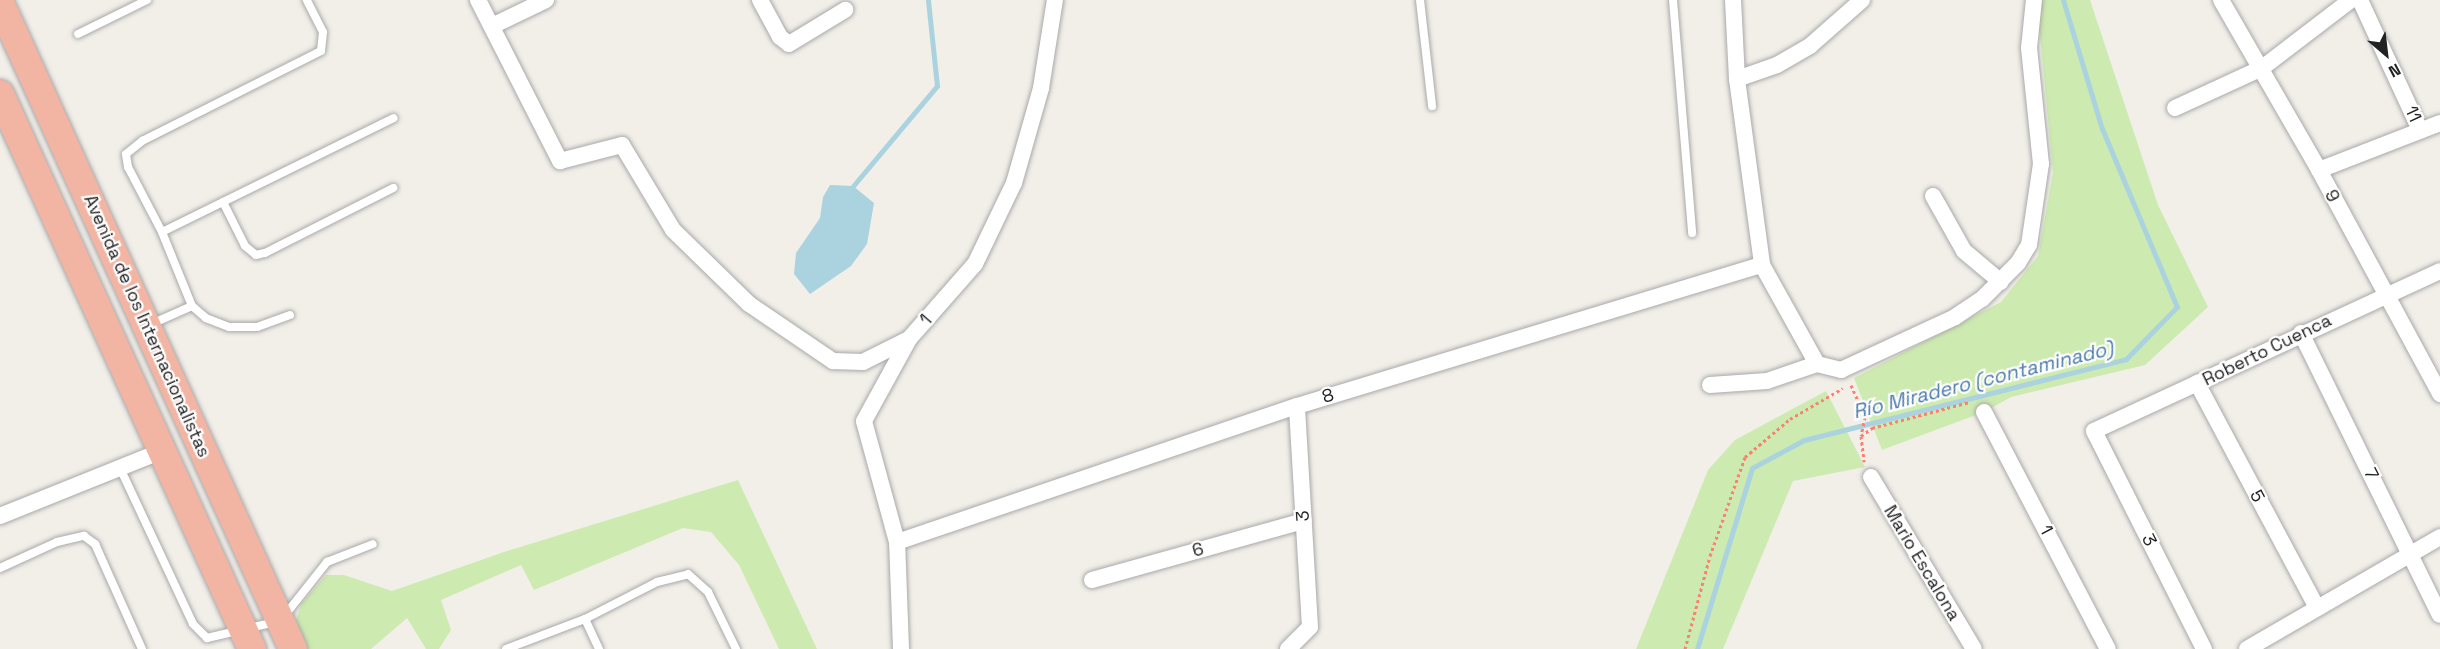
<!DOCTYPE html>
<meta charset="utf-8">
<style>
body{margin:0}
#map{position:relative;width:2440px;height:649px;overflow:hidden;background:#f2efe9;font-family:"Space Grotesk",sans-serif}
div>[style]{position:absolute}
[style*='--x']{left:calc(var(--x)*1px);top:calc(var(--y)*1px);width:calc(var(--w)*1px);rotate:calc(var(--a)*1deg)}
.grass>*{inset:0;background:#cdebb0}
.water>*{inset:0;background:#aad3df}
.stream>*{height:5px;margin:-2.5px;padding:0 2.5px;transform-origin:2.5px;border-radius:2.5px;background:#aad3df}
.path>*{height:3px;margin-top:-1.5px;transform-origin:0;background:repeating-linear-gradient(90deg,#fa8072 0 3px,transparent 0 6px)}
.roads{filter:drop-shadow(0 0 2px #a9a9a9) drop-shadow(0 0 2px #a9a9a9)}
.service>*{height:8px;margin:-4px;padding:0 4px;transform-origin:4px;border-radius:4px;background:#fff}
.minor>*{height:16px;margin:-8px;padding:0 8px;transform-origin:8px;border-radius:8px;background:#fff}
.trunk>*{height:28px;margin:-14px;padding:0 14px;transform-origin:14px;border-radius:14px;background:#f2b4a3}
span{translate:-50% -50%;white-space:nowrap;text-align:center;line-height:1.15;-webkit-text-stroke:4.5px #fff;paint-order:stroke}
.street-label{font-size:18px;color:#222}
.water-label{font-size:20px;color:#4a7aab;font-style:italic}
.north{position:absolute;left:2356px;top:24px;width:60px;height:60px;-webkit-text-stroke:4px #fff;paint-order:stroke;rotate:152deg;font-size:16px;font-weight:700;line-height:24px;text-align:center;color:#222}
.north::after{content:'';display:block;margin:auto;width:21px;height:27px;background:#222;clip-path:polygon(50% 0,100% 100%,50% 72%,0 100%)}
</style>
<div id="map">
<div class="grass">
<i style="clip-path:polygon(2041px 0,2090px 0,2158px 205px,2208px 307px,2145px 365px,2011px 397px,1984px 412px,1882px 450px,1854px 378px,2001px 302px,2038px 256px,2053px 172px,2038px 14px)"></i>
<i style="clip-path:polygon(1826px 391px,1865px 467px,1793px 481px,1723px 649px,1636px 649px,1708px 470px,1735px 440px)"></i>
<i style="clip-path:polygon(738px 480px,817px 649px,779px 649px,739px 565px,711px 532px,683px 528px,534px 590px,521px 565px,441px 600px,451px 630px,439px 649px,426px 649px,407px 618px,371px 649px,306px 649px,296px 621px,301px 604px,326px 575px,344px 575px,392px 591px,507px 551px)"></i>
</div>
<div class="water">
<i style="clip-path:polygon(830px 185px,853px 186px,874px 203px,867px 244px,851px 266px,810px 294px,794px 274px,796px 253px,820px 218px,823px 197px)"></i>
</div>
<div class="stream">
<i style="--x:853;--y:186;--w:131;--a:-50"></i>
<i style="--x:937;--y:86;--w:86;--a:-96"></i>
<i style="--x:1697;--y:649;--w:189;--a:-73.1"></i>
<i style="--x:1752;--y:468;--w:59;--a:-28.3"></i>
<i style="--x:1804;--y:440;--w:332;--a:-14.1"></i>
<i style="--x:2126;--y:359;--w:73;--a:-45.6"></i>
<i style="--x:2177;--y:307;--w:193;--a:-112.8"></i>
<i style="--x:2102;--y:129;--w:135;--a:-106.8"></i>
</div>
<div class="path">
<i style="--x:1851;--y:385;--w:35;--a:66"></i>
<i style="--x:1865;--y:417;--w:19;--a:102"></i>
<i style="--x:1861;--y:436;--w:26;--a:83"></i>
<i style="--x:1861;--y:436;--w:14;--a:-36"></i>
<i style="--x:1872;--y:428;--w:101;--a:-14.9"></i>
<i style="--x:1685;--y:649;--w:96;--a:-75"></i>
<i style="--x:1710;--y:556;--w:105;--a:-70.5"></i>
<i style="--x:1745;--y:457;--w:59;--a:-40.2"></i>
<i style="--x:1790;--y:419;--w:61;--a:-30.3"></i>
</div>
<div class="roads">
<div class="service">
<i style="--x:1420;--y:0;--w:107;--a:83.5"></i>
<i style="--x:1673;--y:0;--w:234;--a:85.3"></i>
<i style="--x:78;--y:34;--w:77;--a:-26.2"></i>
<i style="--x:223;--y:202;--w:49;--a:63.4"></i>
<i style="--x:245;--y:246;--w:14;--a:39"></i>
<i style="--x:256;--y:255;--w:9;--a:-13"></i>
<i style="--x:265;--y:253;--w:144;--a:-26.9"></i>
<i style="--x:162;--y:232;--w:258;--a:-26.2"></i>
<i style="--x:290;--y:315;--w:35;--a:160"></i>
<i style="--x:257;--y:327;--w:28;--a:180"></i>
<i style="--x:229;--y:327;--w:25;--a:-159"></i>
<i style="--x:206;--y:318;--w:18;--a:-139"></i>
<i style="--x:192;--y:306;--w:80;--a:-112.1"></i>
<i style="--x:162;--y:232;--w:73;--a:-117.6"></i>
<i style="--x:128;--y:167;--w:13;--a:-99"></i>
<i style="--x:126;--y:154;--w:21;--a:-39"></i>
<i style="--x:142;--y:141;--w:200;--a:-26.7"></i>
<i style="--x:321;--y:51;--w:19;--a:-84"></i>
<i style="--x:323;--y:32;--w:36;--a:-117"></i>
<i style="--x:149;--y:325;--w:47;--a:-23.8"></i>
<i style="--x:120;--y:468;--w:172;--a:64.9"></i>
<i style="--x:193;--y:624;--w:20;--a:45"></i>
<i style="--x:207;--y:638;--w:70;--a:-13.2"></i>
<i style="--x:0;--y:568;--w:63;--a:-24.5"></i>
<i style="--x:57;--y:542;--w:28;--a:-13"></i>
<i style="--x:84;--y:536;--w:14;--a:36"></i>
<i style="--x:95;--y:544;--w:115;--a:65.9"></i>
<i style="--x:285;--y:615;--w:68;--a:-51.6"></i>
<i style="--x:327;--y:562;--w:49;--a:-21.4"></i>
<i style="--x:585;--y:619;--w:33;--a:65"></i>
<i style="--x:506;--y:649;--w:85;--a:-20.8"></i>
<i style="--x:585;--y:619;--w:81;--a:-27.2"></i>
<i style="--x:657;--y:582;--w:32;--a:-14"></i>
<i style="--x:688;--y:574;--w:27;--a:42"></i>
<i style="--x:708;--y:592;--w:64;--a:63.8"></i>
</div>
<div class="minor">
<i style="--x:478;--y:0;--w:181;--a:63"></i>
<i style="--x:560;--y:161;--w:64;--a:-14.5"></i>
<i style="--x:622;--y:145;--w:99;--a:59"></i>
<i style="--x:673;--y:230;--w:106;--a:44.2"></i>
<i style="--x:749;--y:304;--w:102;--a:34.2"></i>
<i style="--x:833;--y:361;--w:30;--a:2"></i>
<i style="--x:863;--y:362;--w:51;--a:-26.6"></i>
<i style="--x:760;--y:0;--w:42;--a:61.6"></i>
<i style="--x:780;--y:37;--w:11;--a:38"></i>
<i style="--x:789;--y:44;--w:66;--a:-31.3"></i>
<i style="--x:1733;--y:0;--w:79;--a:87.1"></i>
<i style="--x:1737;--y:79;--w:188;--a:82.3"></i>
<i style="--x:1762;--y:265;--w:113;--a:60.9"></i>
<i style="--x:2221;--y:0;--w:196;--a:60"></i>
<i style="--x:2319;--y:170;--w:255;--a:61.6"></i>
<i style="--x:2360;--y:0;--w:143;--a:65.2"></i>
<i style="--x:492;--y:26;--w:60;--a:-25.7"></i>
<i style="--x:1737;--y:79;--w:42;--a:-19.3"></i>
<i style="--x:1777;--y:65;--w:39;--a:-30"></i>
<i style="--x:1811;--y:45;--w:68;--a:-41.4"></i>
<i style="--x:2175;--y:108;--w:96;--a:-24.7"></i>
<i style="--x:2262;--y:68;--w:112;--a:-37.4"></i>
<i style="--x:2319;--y:170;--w:130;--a:-21.2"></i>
<i style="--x:1933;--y:196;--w:63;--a:60.6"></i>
<i style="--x:1964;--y:251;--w:48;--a:40"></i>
<i style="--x:2301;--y:333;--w:314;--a:63.8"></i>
<i style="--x:2197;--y:383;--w:255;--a:61.9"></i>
<i style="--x:1710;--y:385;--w:57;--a:-4"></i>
<i style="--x:1767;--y:381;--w:53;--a:-18.8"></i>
<i style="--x:1817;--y:364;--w:25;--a:14"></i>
<i style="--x:1841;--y:370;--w:126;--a:-24.9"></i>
<i style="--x:1955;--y:317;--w:32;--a:-34"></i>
<i style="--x:1982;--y:299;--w:51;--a:-45"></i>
<i style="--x:2018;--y:263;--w:21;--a:-59"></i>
<i style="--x:2029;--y:245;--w:82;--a:-81.6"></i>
<i style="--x:2041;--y:164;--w:117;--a:-95.9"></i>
<i style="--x:2029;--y:48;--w:48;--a:-84.1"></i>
<i style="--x:1984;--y:412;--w:267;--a:62.4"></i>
<i style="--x:1871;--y:477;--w:200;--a:59.1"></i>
<i style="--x:0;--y:516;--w:175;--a:-21.9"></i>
<i style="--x:897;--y:542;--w:422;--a:-18.8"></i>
<i style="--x:1297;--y:406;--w:486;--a:-16.9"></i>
<i style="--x:1092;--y:580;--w:220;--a:-15.6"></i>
<i style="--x:901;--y:649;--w:107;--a:-92.1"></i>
<i style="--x:897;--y:542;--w:125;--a:-105.3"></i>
<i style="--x:864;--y:421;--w:94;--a:-61.2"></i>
<i style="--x:909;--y:339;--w:100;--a:-48.7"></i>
<i style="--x:975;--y:264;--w:90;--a:-64.3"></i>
<i style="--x:1014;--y:183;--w:99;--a:-74.1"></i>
<i style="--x:1041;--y:88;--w:89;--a:-81"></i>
<i style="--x:1288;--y:649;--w:31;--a:-45"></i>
<i style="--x:1310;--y:627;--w:221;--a:-93.4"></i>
<i style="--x:2204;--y:649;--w:244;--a:-116.8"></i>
<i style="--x:2094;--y:431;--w:381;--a:-24.8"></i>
<i style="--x:2247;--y:649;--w:223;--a:-30.1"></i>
</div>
<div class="trunk">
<i style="--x:0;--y:3;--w:709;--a:65.6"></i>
<i style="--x:0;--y:94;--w:610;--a:65.58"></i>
</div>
</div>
<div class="street-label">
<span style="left:2413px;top:114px;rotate:65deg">11</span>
<span style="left:2332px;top:196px;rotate:63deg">9</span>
<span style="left:926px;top:320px;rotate:-49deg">1</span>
<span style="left:147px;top:326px;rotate:66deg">Avenida de los Internacionalistas</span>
<span style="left:2267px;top:350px;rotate:-26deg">Roberto Cuenca</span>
<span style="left:1328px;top:396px;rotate:-17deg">8</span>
<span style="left:2371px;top:474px;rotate:63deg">7</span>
<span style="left:2257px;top:496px;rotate:62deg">5</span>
<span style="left:1303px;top:516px;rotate:-94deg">3</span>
<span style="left:2046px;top:530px;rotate:62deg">1</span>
<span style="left:2149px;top:540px;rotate:63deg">3</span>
<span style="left:1198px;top:550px;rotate:-16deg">6</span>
<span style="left:1922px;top:563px;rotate:59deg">Mario Escalona</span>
</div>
<div class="water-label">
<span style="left:1983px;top:380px;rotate:-14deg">Río Miradero (contaminado)</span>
</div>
<div class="north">N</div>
</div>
